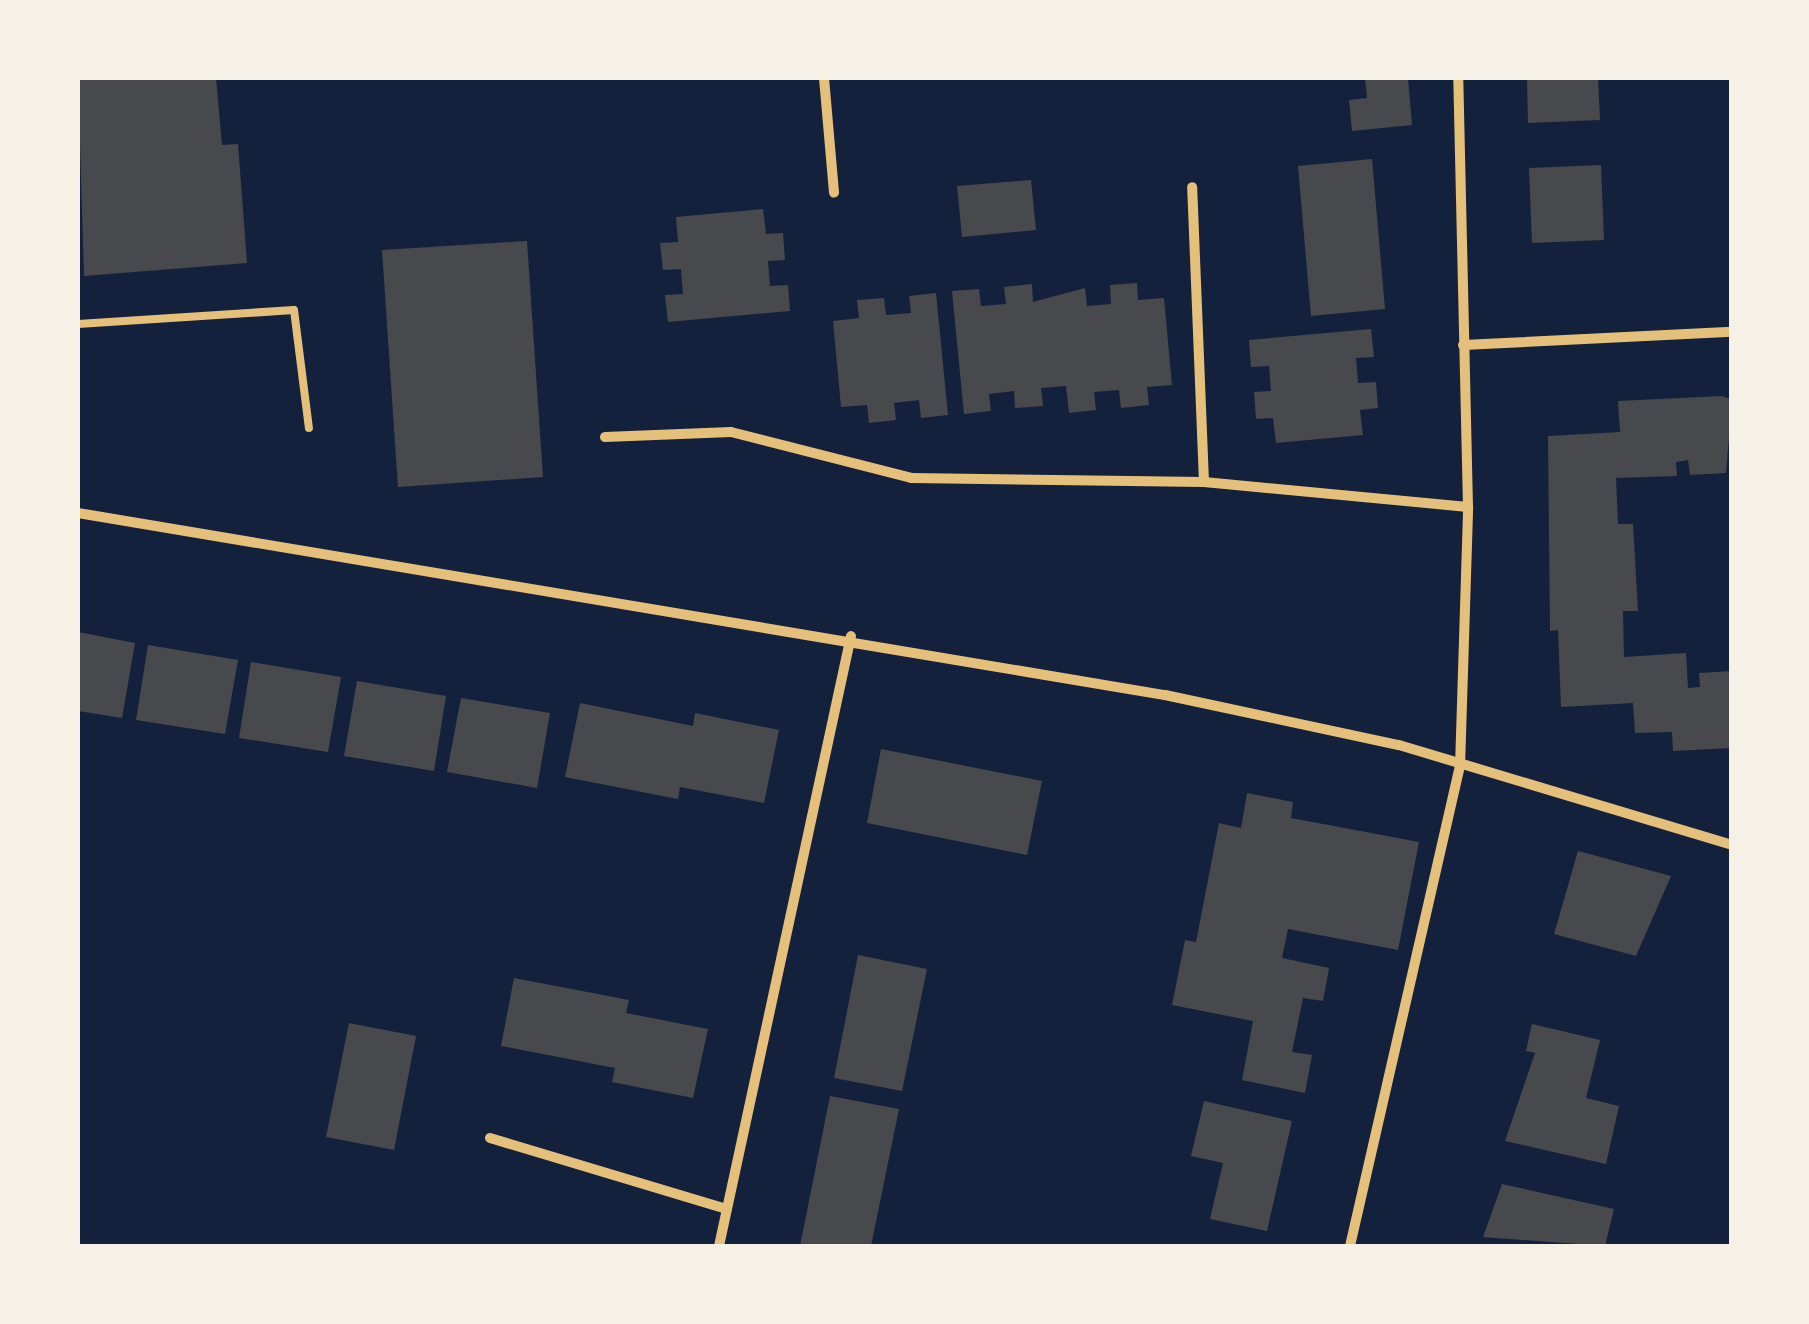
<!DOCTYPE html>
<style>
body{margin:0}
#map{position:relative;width:1809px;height:1324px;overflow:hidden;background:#14213d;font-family:Manrope,sans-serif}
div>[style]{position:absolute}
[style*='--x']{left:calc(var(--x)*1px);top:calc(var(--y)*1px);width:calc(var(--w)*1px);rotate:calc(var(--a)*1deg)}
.building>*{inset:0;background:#48494c}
.service>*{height:8px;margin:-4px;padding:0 4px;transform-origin:4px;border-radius:4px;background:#e5c07b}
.minor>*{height:10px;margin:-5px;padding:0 5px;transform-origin:5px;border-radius:5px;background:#e5c07b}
span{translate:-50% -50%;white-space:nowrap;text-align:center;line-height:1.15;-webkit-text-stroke:10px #f6f1e7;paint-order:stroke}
.frame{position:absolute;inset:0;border:80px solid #f6f1e7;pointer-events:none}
</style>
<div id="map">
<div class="building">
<i style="clip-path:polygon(78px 78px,216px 78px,222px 145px,238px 144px,247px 263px,84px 276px)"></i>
<i style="clip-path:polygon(1365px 78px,1408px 78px,1412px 125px,1352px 131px,1349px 100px,1367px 98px)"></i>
<i style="clip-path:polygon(1527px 78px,1598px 78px,1600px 120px,1528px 123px)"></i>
<i style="clip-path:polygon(1372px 159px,1385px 309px,1311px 316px,1298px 166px)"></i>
<i style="clip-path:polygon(1601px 165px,1604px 240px,1532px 243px,1529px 168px)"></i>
<i style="clip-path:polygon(1031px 180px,1036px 230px,962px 237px,957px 186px)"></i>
<i style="clip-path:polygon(763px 209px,766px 234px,783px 233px,785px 260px,768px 261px,770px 286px,788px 285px,790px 311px,668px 322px,665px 295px,683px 294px,681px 269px,663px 270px,660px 243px,678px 242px,676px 217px)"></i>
<i style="clip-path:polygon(527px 241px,543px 477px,398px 487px,382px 250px)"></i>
<i style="clip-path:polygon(1137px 283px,1138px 300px,1164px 298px,1172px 385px,1147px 387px,1149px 405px,1121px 408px,1119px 390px,1094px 392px,1096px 410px,1069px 413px,1066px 386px,1041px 388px,1043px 406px,1015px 408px,1014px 391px,989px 394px,991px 411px,964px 414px,952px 291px,979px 289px,981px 306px,1006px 304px,1004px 287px,1032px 284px,1033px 302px,1085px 288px,1087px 306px,1111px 304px,1110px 285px)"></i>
<i style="clip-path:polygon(936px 293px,948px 415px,921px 418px,919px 400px,894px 403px,896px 420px,869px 423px,867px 405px,841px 407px,833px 321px,859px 318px,857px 300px,884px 298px,886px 315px,911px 313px,909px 296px)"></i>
<i style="clip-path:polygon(1371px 329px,1374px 357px,1356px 358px,1358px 383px,1376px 382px,1378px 408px,1360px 410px,1363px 435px,1276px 443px,1273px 418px,1256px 419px,1254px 392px,1271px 391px,1269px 366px,1251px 367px,1249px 340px)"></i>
<i style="clip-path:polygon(1722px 396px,1732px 400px,1726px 473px,1690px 475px,1688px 460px,1676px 462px,1677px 476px,1616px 478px,1618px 524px,1633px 524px,1638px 611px,1623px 611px,1624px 657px,1686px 653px,1688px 688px,1700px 687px,1699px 673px,1732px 671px,1732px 748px,1673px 751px,1672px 732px,1635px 733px,1633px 703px,1561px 707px,1558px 630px,1550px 631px,1548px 436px,1620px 432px,1618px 401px)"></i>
<i style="clip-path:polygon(78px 632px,135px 643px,122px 718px,78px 711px)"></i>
<i style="clip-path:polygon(148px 645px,238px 660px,225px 734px,136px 720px)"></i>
<i style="clip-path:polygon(251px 662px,341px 677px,328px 752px,239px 738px)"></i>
<i style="clip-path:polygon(357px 681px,446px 696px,434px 771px,344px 756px)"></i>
<i style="clip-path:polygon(461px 698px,550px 713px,537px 788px,447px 772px)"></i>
<i style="clip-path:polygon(580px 703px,693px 726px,695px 713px,779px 730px,764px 803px,680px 787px,678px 799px,565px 777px)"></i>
<i style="clip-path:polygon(881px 749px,1042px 781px,1027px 855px,867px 823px)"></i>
<i style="clip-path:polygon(1247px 793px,1293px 802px,1291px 818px,1419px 842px,1398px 950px,1288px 929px,1282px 958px,1329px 968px,1323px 1001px,1303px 998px,1292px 1052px,1312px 1055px,1305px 1093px,1242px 1080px,1253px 1021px,1172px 1005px,1185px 940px,1196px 942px,1219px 823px,1241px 828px)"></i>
<i style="clip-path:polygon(1578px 851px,1671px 876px,1636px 956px,1554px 934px)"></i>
<i style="clip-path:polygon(858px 955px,927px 969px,902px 1091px,834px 1078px)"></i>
<i style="clip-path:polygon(514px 978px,629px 1000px,626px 1013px,708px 1029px,693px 1098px,612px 1082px,615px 1068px,501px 1046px)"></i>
<i style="clip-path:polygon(349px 1023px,416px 1036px,394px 1150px,326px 1137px)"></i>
<i style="clip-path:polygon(1532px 1024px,1600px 1040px,1586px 1098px,1619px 1106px,1606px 1164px,1505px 1141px,1535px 1053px,1526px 1051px)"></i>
<i style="clip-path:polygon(830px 1096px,899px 1109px,871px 1246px,800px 1246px)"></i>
<i style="clip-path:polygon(1204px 1101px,1292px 1121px,1267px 1231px,1210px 1219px,1223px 1163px,1191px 1156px)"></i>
<i style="clip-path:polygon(1502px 1184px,1614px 1209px,1605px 1246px,1483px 1237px)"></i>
</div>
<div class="service">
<i style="--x:78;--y:324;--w:216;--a:-3.7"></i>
<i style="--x:294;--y:310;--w:119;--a:82.8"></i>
</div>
<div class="minor">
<i style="--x:824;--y:78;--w:115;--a:85"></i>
<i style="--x:1463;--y:345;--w:269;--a:-2.8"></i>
<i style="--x:605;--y:437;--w:126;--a:-2.3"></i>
<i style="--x:731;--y:432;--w:186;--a:14.3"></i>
<i style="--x:911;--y:478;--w:293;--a:0.8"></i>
<i style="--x:1204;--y:482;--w:295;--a:-92.3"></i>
<i style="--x:1204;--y:482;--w:265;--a:5.4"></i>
<i style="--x:78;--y:513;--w:1102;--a:9.51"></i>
<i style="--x:1165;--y:695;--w:239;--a:12.1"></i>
<i style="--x:1399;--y:745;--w:348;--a:16.7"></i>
<i style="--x:490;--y:1138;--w:247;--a:16.7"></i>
<i style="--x:719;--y:1246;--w:624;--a:-77.79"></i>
<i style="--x:1350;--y:1246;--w:491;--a:-77.1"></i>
<i style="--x:1460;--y:767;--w:260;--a:-88.2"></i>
<i style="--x:1468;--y:507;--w:429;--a:-91.3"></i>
</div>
<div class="frame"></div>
</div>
